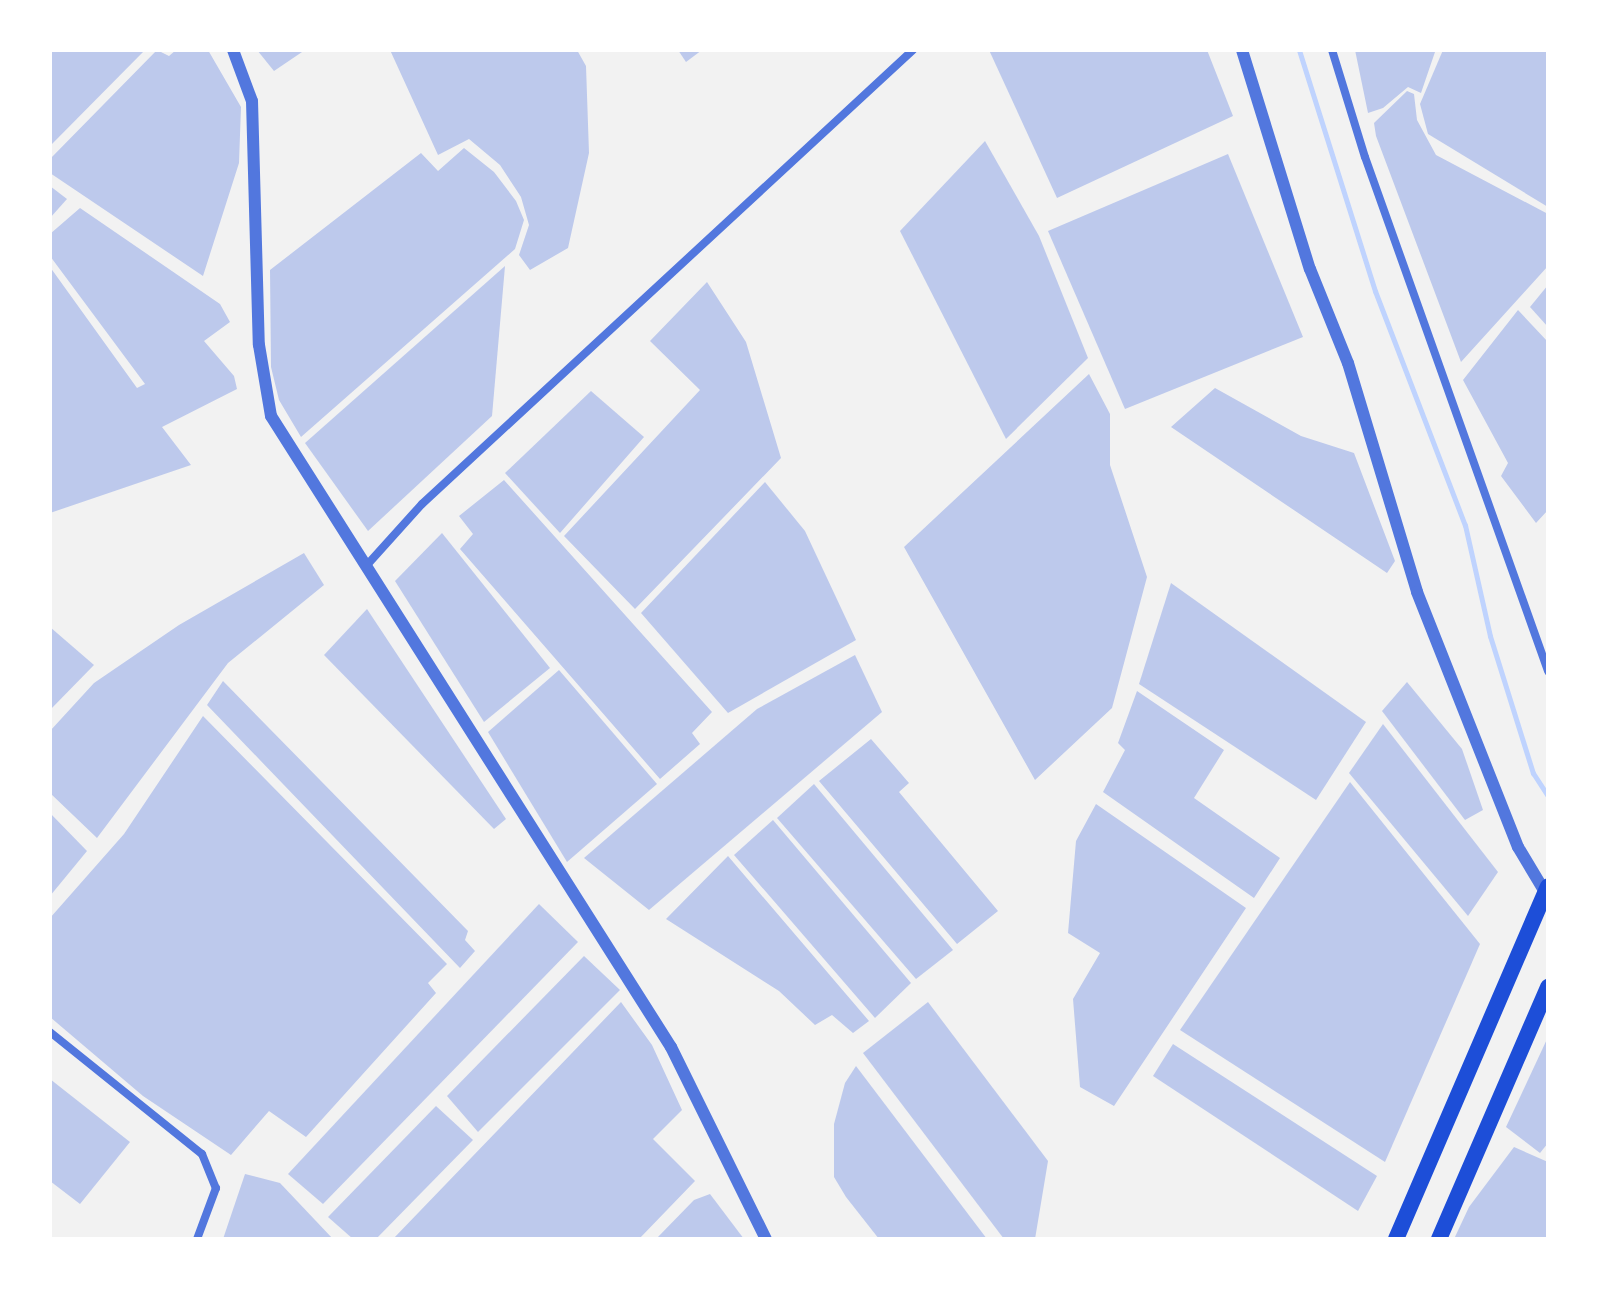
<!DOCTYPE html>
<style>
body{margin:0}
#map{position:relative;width:1598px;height:1289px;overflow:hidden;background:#f2f2f2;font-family:Rubik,sans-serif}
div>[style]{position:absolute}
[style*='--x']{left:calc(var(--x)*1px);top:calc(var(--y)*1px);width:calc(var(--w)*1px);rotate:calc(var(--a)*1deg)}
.stream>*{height:5px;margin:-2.5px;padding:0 2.5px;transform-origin:2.5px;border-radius:2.5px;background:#bfd3fe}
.building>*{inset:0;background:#bdc9ec}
.minor>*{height:8px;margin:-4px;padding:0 4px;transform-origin:4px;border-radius:4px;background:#5277de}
.tertiary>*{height:12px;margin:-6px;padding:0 6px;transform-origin:6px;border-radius:6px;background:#5277de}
.trunk>*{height:16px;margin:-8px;padding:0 8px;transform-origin:8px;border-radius:8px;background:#1d4ed8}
span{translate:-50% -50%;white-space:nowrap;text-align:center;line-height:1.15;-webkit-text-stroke:7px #fff;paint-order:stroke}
.frame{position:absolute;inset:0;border:52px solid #fff;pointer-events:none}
</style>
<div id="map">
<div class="stream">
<i style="--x:1299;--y:50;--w:253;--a:72.5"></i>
<i style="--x:1375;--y:291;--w:251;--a:69"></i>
<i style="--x:1465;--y:525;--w:114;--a:77.3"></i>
<i style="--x:1490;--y:636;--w:144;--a:72.6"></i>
<i style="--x:1533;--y:773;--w:27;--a:57"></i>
</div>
<div class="building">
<i style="clip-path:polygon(50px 50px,145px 50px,50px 146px)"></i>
<i style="clip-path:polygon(157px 50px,169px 56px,176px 50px,208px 50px,241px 107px,239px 163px,203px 276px,50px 173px,50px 159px)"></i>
<i style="clip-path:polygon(257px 50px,305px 50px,274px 71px)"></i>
<i style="clip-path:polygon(390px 50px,577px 50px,586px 66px,589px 153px,568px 248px,530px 270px,519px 255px,529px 225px,521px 197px,500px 165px,469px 139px,438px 155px)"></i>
<i style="clip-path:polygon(678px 50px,702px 50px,686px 62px)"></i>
<i style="clip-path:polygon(989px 50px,1207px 50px,1233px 116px,1057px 198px)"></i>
<i style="clip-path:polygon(1355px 50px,1435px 50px,1435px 52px,1421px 93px,1408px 87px,1383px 108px,1368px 113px)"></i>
<i style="clip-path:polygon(1443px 50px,1548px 50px,1548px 207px,1428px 134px,1420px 104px)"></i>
<i style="clip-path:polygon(1407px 91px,1414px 94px,1417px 120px,1436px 155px,1548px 214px,1548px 266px,1461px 362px,1376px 136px,1374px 123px)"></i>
<i style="clip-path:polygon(985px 141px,1039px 236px,1088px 358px,1006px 439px,900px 231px)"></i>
<i style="clip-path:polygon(464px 148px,494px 172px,516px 201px,524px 220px,515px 249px,301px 437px,279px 400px,271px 367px,270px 270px,421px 153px,438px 171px)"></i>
<i style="clip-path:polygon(1228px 154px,1303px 337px,1125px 409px,1048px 231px)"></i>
<i style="clip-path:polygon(50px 186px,67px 199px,50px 218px)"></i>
<i style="clip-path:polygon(80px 208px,220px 304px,230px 322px,204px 341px,234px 376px,237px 389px,162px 427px,191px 465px,50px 513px,50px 267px,137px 388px,145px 384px,50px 256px,50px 234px)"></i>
<i style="clip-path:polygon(505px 266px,492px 416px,368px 531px,305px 443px)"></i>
<i style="clip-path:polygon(707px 282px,746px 342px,781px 458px,635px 609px,564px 536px,700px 390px,650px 341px)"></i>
<i style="clip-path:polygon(1548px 285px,1548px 327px,1530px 307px)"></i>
<i style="clip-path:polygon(1518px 310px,1548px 342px,1548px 510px,1536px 523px,1501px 476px,1508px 463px,1463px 380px)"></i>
<i style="clip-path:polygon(1089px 374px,1110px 414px,1110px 465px,1147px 577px,1112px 708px,1035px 780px,904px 547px)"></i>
<i style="clip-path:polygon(1215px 388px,1301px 436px,1354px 453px,1395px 561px,1387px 573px,1171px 427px)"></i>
<i style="clip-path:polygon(591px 391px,644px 437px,560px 533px,505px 473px)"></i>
<i style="clip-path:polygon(504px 480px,712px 712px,692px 733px,700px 744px,660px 779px,460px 549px,473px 534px,459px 516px)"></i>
<i style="clip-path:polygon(765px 482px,805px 531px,856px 640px,728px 713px,641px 613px)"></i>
<i style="clip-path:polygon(442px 533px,550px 668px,484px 722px,395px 581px)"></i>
<i style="clip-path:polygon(304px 553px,324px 585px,228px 663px,97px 838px,50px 793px,50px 731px,94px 683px,179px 625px)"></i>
<i style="clip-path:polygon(1171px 583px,1366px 722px,1316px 800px,1139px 684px)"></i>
<i style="clip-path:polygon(367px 609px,506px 819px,494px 829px,324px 655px)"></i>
<i style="clip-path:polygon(50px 627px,94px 665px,50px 710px)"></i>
<i style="clip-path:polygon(855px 655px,882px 712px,649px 910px,584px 858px,757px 709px)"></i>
<i style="clip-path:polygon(559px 670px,657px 784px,567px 862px,488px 732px)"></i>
<i style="clip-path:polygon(223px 681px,468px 931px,465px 940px,475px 951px,460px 968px,207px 705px)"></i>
<i style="clip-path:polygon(1407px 682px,1462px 749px,1483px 810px,1465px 820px,1382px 711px)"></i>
<i style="clip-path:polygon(1137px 691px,1224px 750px,1194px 798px,1280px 858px,1254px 898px,1103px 792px,1125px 750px,1118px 743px)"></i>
<i style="clip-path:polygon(203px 716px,447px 964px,428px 983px,436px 993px,306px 1137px,269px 1111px,231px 1155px,143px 1096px,50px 1017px,50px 918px,124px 834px)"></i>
<i style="clip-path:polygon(1383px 724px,1498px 872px,1468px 916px,1349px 773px)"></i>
<i style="clip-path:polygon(871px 739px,909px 783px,899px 792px,998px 911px,957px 944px,819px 781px)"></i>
<i style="clip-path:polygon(1350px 782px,1480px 944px,1385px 1162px,1180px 1030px)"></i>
<i style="clip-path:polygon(814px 784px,953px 950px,916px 979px,777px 818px)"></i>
<i style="clip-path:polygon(1096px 804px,1246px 908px,1114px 1106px,1080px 1087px,1073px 999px,1100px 953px,1068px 933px,1076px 841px)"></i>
<i style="clip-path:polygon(50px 813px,87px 851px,50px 896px)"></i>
<i style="clip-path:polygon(773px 820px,911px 983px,875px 1018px,734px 855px)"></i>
<i style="clip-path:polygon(728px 856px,869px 1021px,853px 1033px,832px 1015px,815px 1025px,779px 991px,666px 919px)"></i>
<i style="clip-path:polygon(539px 904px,578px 942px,323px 1204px,288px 1174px)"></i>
<i style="clip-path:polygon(584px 956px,620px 990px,478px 1132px,447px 1096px)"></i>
<i style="clip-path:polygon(621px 1002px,652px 1045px,682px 1110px,653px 1139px,695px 1181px,639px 1239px,393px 1239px)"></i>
<i style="clip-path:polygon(928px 1002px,1048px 1161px,1035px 1239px,1004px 1239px,863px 1053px)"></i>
<i style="clip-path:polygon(1548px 1037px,1548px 1143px,1540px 1153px,1506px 1127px)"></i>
<i style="clip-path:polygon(1173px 1044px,1377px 1176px,1358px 1211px,1153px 1076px)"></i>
<i style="clip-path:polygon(856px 1066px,987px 1239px,879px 1239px,846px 1197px,834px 1177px,834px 1124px,845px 1083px)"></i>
<i style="clip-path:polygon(50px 1079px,130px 1142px,80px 1204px,50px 1181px)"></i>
<i style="clip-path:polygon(436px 1106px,473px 1140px,376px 1239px,353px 1239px,328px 1217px)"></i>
<i style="clip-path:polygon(1514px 1147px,1548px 1162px,1548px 1239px,1454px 1239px,1469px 1207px)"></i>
<i style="clip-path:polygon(245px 1174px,280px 1183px,333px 1239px,223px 1239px)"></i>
<i style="clip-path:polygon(710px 1194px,744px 1239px,656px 1239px,694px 1200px)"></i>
</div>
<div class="minor">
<i style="--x:1332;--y:50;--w:112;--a:72.9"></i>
<i style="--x:1365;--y:157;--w:546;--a:70.4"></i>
<i style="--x:367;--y:565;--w:82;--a:-48"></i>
<i style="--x:422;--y:504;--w:669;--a:-42.76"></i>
<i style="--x:50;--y:1032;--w:195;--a:38.8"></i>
<i style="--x:202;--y:1154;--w:37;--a:68"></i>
<i style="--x:216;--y:1188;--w:54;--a:110.4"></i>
</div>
<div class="tertiary">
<i style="--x:233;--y:50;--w:54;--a:69.6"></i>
<i style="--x:252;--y:101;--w:244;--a:88.4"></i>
<i style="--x:259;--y:345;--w:72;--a:80.4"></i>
<i style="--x:271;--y:416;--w:747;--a:57.63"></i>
<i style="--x:671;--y:1047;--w:214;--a:63.7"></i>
<i style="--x:1242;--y:50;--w:229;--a:72.8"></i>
<i style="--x:1310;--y:269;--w:101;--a:68"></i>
<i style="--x:1348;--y:363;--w:239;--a:73.2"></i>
<i style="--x:1417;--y:592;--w:274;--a:68.4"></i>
<i style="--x:1518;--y:847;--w:52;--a:59"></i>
</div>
<div class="trunk">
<i style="--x:1396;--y:1239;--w:384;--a:-66.7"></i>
<i style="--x:1439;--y:1239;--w:275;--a:-66.6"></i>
</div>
<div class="frame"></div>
</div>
